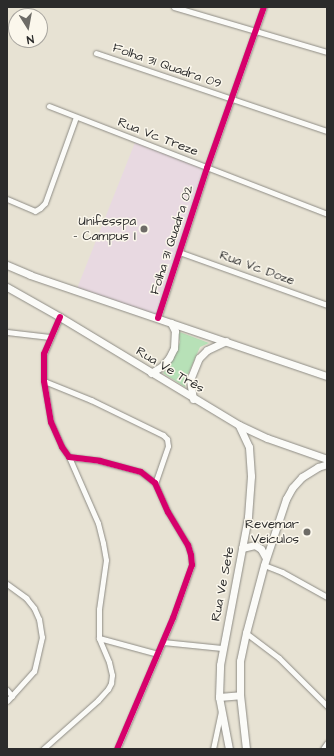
<!DOCTYPE html>
<meta charset="utf-8">
<style>
body{margin:0}
#map{position:relative;width:334px;height:756px;overflow:hidden;background:#e7e2d3;font-family:"Architects Daughter",sans-serif}
div>[style]{position:absolute}
[style*='--x']{left:calc(var(--x)*1px);top:calc(var(--y)*1px);width:calc(var(--w)*1px);rotate:calc(var(--a)*1deg)}
.built>*{inset:0;background:#e8d9e1}
.green>*{inset:0;background:#b7e1b7}
.roads{filter:drop-shadow(0 0 1px #8e8c85) drop-shadow(0 0 1px #8e8c85)}
.street>*{height:5px;margin:-2.5px;padding:0 2.5px;transform-origin:2.5px;border-radius:2.5px;background:#fbfbf8}
.secondary>*{height:7px;margin:-3.5px;padding:0 3.5px;transform-origin:3.5px;border-radius:3.5px;background:#fbfbf8}
.cycleway>*{height:6px;margin:-3px;padding:0 3px;transform-origin:3px;border-radius:3px;background:#d6006c}
.dots>*{width:11px;height:11px;translate:-50% -50%;box-sizing:border-box;border:2px solid #fbf7ec;border-radius:50%}
span{translate:-50% -50%;white-space:nowrap;text-align:center;line-height:1.15;-webkit-text-stroke:3px #fbf7ec;paint-order:stroke}
.street-label{font-size:13px;color:#2b2b2b}
.poi-label{font-size:13px;color:#2b2b2b}
.right{translate:-100% -50%;text-align:right}
.frame{position:absolute;inset:0;border:8px solid #2b2b2b;pointer-events:none}
.north{position:absolute;left:8px;top:8px;width:40px;height:40px;box-sizing:border-box;background:#fbf7ec;border:1px solid #a8a59f;border-radius:50%;rotate:169deg;font-size:11px;font-weight:700;line-height:16px;text-align:center;color:#2b2b2b}
.north::after{content:'';display:block;margin:auto;width:14px;height:18px;background:#6d6b66;clip-path:polygon(50% 0,100% 100%,50% 72%,0 100%)}
</style>
<div id="map">
<div class="built">
<i style="clip-path:polygon(136px 140px,207px 168px,158px 318px,76px 291px)"></i>
</div>
<div class="green">
<i style="clip-path:polygon(177px 331px,209px 343px,200px 347px,186px 379px,185px 387px,163px 373px,169px 367px,180px 342px)"></i>
</div>
<div class="roads">
<div class="street">
<i style="--x:174;--y:7;--w:159;--a:16.4"></i>
<i style="--x:96;--y:53;--w:244;--a:18.7"></i>
<i style="--x:49;--y:106;--w:298;--a:21.2"></i>
<i style="--x:7;--y:199;--w:30;--a:23"></i>
<i style="--x:35;--y:211;--w:6;--a:-31"></i>
<i style="--x:40;--y:208;--w:7;--a:-45"></i>
<i style="--x:45;--y:203;--w:91;--a:-70.2"></i>
<i style="--x:179;--y:252;--w:157;--a:19.7"></i>
<i style="--x:60;--y:317;--w:40;--a:113.4"></i>
<i style="--x:44;--y:354;--w:27;--a:90"></i>
<i style="--x:44;--y:381;--w:42;--a:80.3"></i>
<i style="--x:51;--y:422;--w:27;--a:66"></i>
<i style="--x:62;--y:447;--w:12;--a:55"></i>
<i style="--x:69;--y:457;--w:31;--a:7"></i>
<i style="--x:100;--y:461;--w:42;--a:15"></i>
<i style="--x:141;--y:472;--w:18;--a:38"></i>
<i style="--x:155;--y:483;--w:32;--a:66"></i>
<i style="--x:168;--y:512;--w:39;--a:59"></i>
<i style="--x:188;--y:545;--w:10;--a:73"></i>
<i style="--x:191;--y:555;--w:10;--a:84"></i>
<i style="--x:192;--y:565;--w:56;--a:109.7"></i>
<i style="--x:173;--y:618;--w:142;--a:113.1"></i>
<i style="--x:158;--y:318;--w:158;--a:-71.9"></i>
<i style="--x:207;--y:168;--w:171;--a:-70.5"></i>
<i style="--x:7;--y:332;--w:43;--a:6.6"></i>
<i style="--x:44;--y:381;--w:51;--a:22"></i>
<i style="--x:91;--y:400;--w:80;--a:25.9"></i>
<i style="--x:163;--y:435;--w:6;--a:45"></i>
<i style="--x:167;--y:439;--w:7;--a:82"></i>
<i style="--x:168;--y:446;--w:39;--a:109"></i>
<i style="--x:69;--y:457;--w:72;--a:66.3"></i>
<i style="--x:98;--y:523;--w:21;--a:76"></i>
<i style="--x:103;--y:543;--w:17;--a:80"></i>
<i style="--x:106;--y:560;--w:49;--a:98.1"></i>
<i style="--x:99;--y:609;--w:29;--a:90"></i>
<i style="--x:99;--y:638;--w:61;--a:15.2"></i>
<i style="--x:264;--y:565;--w:19;--a:21"></i>
<i style="--x:282;--y:572;--w:51;--a:29.1"></i>
<i style="--x:7;--y:584;--w:24;--a:36"></i>
<i style="--x:26;--y:598;--w:13;--a:51"></i>
<i style="--x:34;--y:608;--w:12;--a:66"></i>
<i style="--x:39;--y:619;--w:18;--a:81"></i>
<i style="--x:42;--y:637;--w:35;--a:103"></i>
<i style="--x:34;--y:671;--w:40;--a:132"></i>
<i style="--x:246;--y:633;--w:41;--a:37.1"></i>
<i style="--x:279;--y:658;--w:68;--a:45"></i>
<i style="--x:163;--y:642;--w:59;--a:5.8"></i>
<i style="--x:7;--y:690;--w:8;--a:50"></i>
<i style="--x:43;--y:749;--w:74;--a:-41.7"></i>
<i style="--x:98;--y:700;--w:15;--a:-48"></i>
<i style="--x:108;--y:689;--w:7;--a:-63"></i>
<i style="--x:111;--y:683;--w:8;--a:-83"></i>
<i style="--x:112;--y:675;--w:13;--a:-103"></i>
<i style="--x:109;--y:662;--w:26;--a:-113"></i>
<i style="--x:213;--y:749;--w:38;--a:-78"></i>
<i style="--x:323;--y:749;--w:7;--a:-56"></i>
</div>
<div class="secondary">
<i style="--x:7;--y:265;--w:25;--a:23"></i>
<i style="--x:30;--y:275;--w:314;--a:18.8"></i>
<i style="--x:7;--y:287;--w:61;--a:29.5"></i>
<i style="--x:60;--y:317;--w:209;--a:31.1"></i>
<i style="--x:239;--y:425;--w:31;--a:25"></i>
<i style="--x:267;--y:438;--w:64;--a:19.3"></i>
<i style="--x:151;--y:373;--w:13;--a:-32"></i>
<i style="--x:162;--y:366;--w:11;--a:-49"></i>
<i style="--x:169;--y:358;--w:11;--a:-63"></i>
<i style="--x:174;--y:348;--w:17;--a:-87"></i>
<i style="--x:175;--y:331;--w:9;--a:-117"></i>
<i style="--x:193;--y:399;--w:19;--a:-99"></i>
<i style="--x:190;--y:380;--w:24;--a:-68"></i>
<i style="--x:199;--y:358;--w:11;--a:-45"></i>
<i style="--x:207;--y:350;--w:21;--a:-25"></i>
<i style="--x:242;--y:548;--w:13;--a:-13"></i>
<i style="--x:255;--y:545;--w:7;--a:34"></i>
<i style="--x:261;--y:549;--w:10;--a:61"></i>
<i style="--x:219;--y:697;--w:21;--a:-5"></i>
<i style="--x:229;--y:749;--w:53;--a:-100.9"></i>
<i style="--x:219;--y:697;--w:32;--a:-88"></i>
<i style="--x:220;--y:665;--w:151;--a:-79.3"></i>
<i style="--x:248;--y:517;--w:41;--a:-85.8"></i>
<i style="--x:251;--y:476;--w:29;--a:-94"></i>
<i style="--x:249;--y:447;--w:23;--a:-115"></i>
<i style="--x:246;--y:749;--w:54;--a:-96.3"></i>
<i style="--x:240;--y:695;--w:34;--a:-90"></i>
<i style="--x:240;--y:661;--w:29;--a:-78"></i>
<i style="--x:246;--y:633;--w:70;--a:-75.2"></i>
<i style="--x:264;--y:565;--w:70;--a:-71.6"></i>
<i style="--x:286;--y:499;--w:13;--a:-61"></i>
<i style="--x:292;--y:488;--w:15;--a:-48"></i>
<i style="--x:302;--y:477;--w:19;--a:-32"></i>
<i style="--x:318;--y:467;--w:9;--a:-18"></i>
</div>
</div>
<div class="cycleway">
<i style="--x:60;--y:317;--w:40;--a:113.4"></i>
<i style="--x:44;--y:354;--w:27;--a:90"></i>
<i style="--x:44;--y:381;--w:42;--a:80.3"></i>
<i style="--x:51;--y:422;--w:27;--a:66"></i>
<i style="--x:62;--y:447;--w:12;--a:55"></i>
<i style="--x:69;--y:457;--w:31;--a:7"></i>
<i style="--x:100;--y:461;--w:42;--a:15"></i>
<i style="--x:141;--y:472;--w:18;--a:38"></i>
<i style="--x:155;--y:483;--w:32;--a:66"></i>
<i style="--x:168;--y:512;--w:39;--a:59"></i>
<i style="--x:188;--y:545;--w:10;--a:73"></i>
<i style="--x:191;--y:555;--w:10;--a:84"></i>
<i style="--x:192;--y:565;--w:56;--a:109.7"></i>
<i style="--x:173;--y:618;--w:142;--a:113.1"></i>
<i style="--x:158;--y:318;--w:158;--a:-71.9"></i>
<i style="--x:207;--y:168;--w:171;--a:-70.5"></i>
</div>
<div class="dots">
<i style="left:144px;top:229px;background:#6d6b66"></i>
<i style="left:307px;top:532px;background:#6d6b66"></i>
</div>
<div class="street-label">
<span style="left:167px;top:66px;rotate:19deg">Folha 31 Quadra 09</span>
<span style="left:158px;top:137px;rotate:21deg">Rua Vc Treze</span>
<span style="left:172px;top:240px;rotate:-72deg">Folha 31 Quadra 02</span>
<span style="left:257px;top:268px;rotate:20deg">Rua Vc Doze</span>
<span style="left:170px;top:370px;rotate:31deg">Rua Ve Três</span>
<span style="left:223px;top:584px;rotate:-79deg">Rua Ve Sete</span>
</div>
<div class="poi-label">
<span class="right" style="left:136px;top:229px">Unifesspa<br>- Campus I</span>
<span class="right" style="left:299px;top:532px">Revemar<br>Veículos</span>
</div>
<div class="frame"></div>
<div class="north">N</div>
</div>
